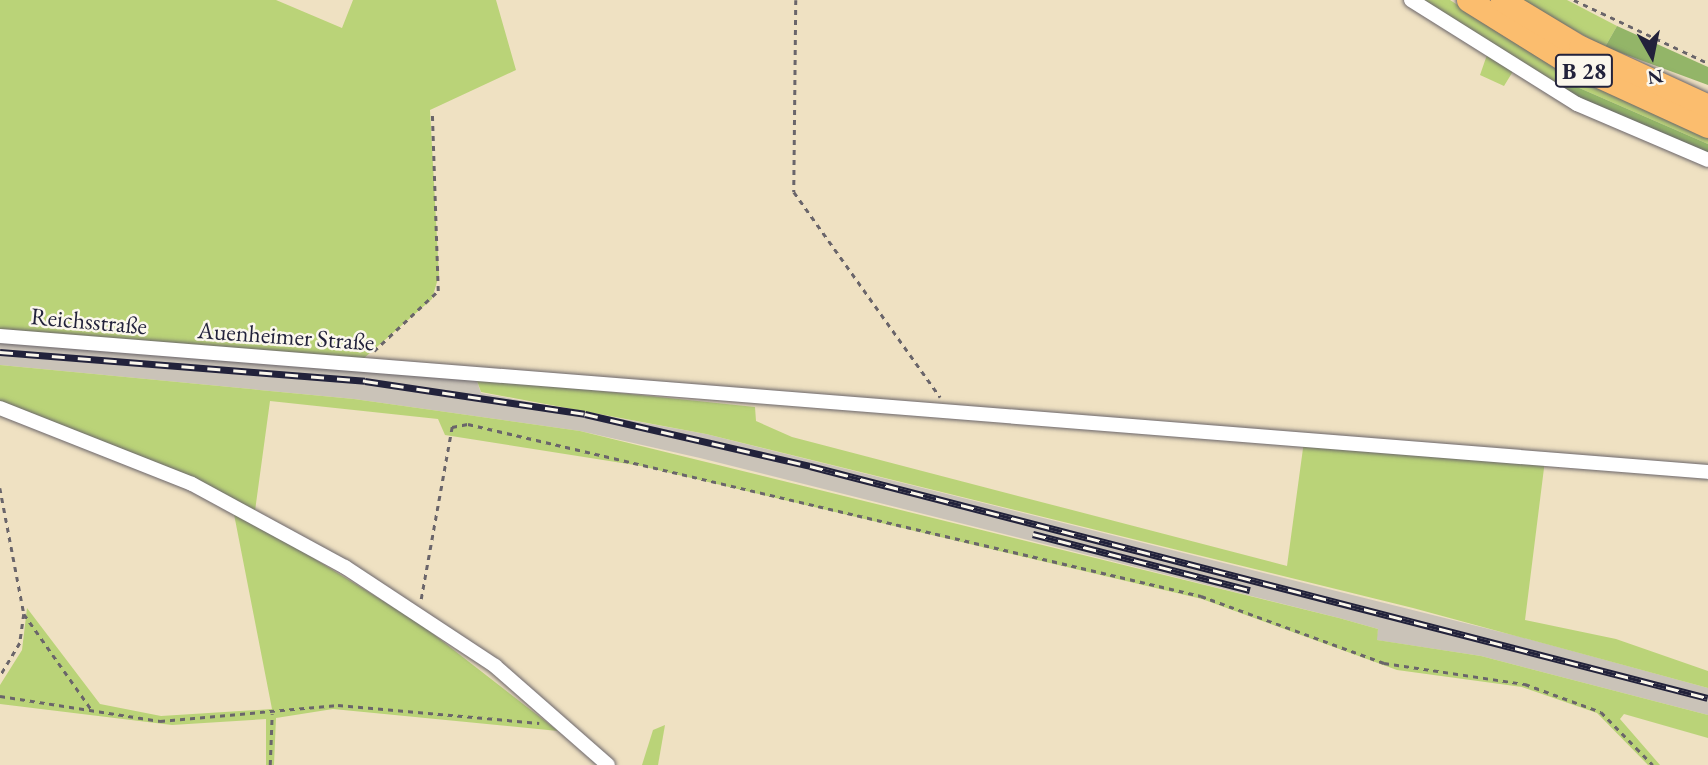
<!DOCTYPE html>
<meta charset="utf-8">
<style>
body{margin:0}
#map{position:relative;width:1708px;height:765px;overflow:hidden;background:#efe1c2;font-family:"EB Garamond",serif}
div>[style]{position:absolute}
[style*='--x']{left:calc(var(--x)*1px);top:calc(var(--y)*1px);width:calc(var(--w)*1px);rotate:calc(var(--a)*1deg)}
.industrial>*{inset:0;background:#cac3b8}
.green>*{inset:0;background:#bad378}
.forest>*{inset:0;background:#93b568}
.path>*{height:2.5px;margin-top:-1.25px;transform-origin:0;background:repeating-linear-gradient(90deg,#6a656a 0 5px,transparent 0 10px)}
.roads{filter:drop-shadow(0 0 2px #6a656a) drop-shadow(0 0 2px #6a656a)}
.minor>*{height:14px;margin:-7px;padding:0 7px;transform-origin:7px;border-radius:7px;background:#fff}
.trunk>*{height:23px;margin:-11.5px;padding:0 11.5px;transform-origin:11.5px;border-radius:11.5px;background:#fbbd6e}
.rail>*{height:7px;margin-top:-3.5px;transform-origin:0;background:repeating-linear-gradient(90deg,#fbf7ec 0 13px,#22223b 0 26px);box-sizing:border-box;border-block:2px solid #22223b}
span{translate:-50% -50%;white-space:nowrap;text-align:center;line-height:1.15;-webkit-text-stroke:5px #fbf7ec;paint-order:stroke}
.shield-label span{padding:2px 5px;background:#fbf7ec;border:2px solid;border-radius:5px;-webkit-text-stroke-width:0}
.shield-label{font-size:23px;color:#22223b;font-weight:700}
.street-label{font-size:24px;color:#22223b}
.north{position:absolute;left:1617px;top:21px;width:70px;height:70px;-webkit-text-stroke:5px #fbf7ec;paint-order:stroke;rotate:171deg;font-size:19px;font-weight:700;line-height:28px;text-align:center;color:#22223b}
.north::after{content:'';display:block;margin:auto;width:24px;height:32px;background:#22223b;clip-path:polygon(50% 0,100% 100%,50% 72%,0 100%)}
</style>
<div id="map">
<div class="industrial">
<i style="clip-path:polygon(0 334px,476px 378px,481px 393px,706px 434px,1525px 638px,1708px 688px,1708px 715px,1481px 656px,1376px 640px,1378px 629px,1339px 618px,700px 458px,580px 431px,354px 399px,0 365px)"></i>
</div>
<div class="green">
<i style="clip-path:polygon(0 0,276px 0,342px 28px,353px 0,496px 0,516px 70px,430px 110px,439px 275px,432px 299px,355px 366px,0 334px)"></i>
<i style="clip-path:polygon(1413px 0,1450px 0,1544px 61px,1708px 138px,1708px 144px,1561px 80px,1556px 91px,1515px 68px,1504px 86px,1480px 75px,1488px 52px)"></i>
<i style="clip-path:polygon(1519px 0,1567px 0,1617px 26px,1605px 47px)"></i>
<i style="clip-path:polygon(0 365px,354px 399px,580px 431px,1339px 618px,1378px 629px,1377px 640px,1481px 656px,1708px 715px,1708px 738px,1624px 714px,1620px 719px,1660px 765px,1648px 765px,1597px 713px,1522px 687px,1397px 670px,1202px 599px,641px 466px,445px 435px,438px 419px,270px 401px,255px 511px,0 403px)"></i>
<i style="clip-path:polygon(476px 378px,755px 407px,756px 421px,792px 437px,1287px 566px,1304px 441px,1545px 460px,1525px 620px,1616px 639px,1708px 671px,1708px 688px,1413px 608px,706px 434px,481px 392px)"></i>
<i style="clip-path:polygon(233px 509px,419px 623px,558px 731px,333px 709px,276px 718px,274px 765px,266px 765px,266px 719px,172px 725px,0 704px,0 685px,22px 650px,27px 608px,100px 704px,161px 716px,272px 709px)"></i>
<i style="clip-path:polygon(665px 725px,658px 765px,642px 765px,653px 730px)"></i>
</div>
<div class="forest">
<i style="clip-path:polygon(1617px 26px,1708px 67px,1708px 85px,1605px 47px)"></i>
<i style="clip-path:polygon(1561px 80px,1708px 144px,1708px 159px,1556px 91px)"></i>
</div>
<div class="path">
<i style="--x:796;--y:0;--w:192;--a:90.6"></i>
<i style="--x:794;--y:192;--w:252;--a:54.5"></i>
<i style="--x:1574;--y:0;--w:148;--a:25.2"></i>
<i style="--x:374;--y:351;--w:88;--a:-43.2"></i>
<i style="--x:438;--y:291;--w:177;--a:-91.9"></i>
<i style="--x:0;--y:488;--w:128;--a:79.2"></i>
<i style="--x:24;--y:614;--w:29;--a:98"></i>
<i style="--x:20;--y:643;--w:39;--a:121"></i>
<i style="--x:421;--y:599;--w:175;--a:-79.8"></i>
<i style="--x:452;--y:427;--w:16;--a:-11"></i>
<i style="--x:468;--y:424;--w:753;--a:13.21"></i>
<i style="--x:1201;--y:596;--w:195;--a:20.1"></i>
<i style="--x:1384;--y:663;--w:143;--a:8.5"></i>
<i style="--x:1525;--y:684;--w:81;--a:20.2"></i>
<i style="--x:1601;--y:712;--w:74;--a:45.5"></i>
<i style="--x:24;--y:614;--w:116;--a:54.8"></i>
<i style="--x:0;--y:696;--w:162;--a:8.9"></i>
<i style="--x:160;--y:721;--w:179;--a:-5.1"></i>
<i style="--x:338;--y:705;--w:202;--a:5.1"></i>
<i style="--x:270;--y:765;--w:51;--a:-87.8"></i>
</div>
<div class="roads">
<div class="minor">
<i style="--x:1411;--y:0;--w:196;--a:32.1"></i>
<i style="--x:1577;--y:104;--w:142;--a:23.1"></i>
<i style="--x:0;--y:336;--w:1713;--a:4.55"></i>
<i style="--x:0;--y:408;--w:206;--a:21.6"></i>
<i style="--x:192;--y:484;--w:174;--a:28.5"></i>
<i style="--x:345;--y:567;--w:180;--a:33.4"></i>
<i style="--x:495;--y:666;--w:150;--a:41.2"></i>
</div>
<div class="trunk">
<i style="--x:1468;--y:0;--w:115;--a:31.9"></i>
<i style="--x:1566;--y:61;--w:156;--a:24.6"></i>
<i style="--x:1502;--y:0;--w:91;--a:31.1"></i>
<i style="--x:1580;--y:47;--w:141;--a:24.7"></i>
</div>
</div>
<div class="rail">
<i style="--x:0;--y:352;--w:366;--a:4.5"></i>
<i style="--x:365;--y:381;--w:222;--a:8.5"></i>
<i style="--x:585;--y:414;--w:231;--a:13"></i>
<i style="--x:810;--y:466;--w:927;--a:14.49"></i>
<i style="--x:1033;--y:534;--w:224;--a:14.5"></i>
</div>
<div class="shield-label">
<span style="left:1584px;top:71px">B 28</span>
</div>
<div class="street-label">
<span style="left:89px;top:321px;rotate:5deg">Reichsstraße</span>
<span style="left:286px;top:336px;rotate:4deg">Auenheimer Straße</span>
</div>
<div class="north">N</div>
</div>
